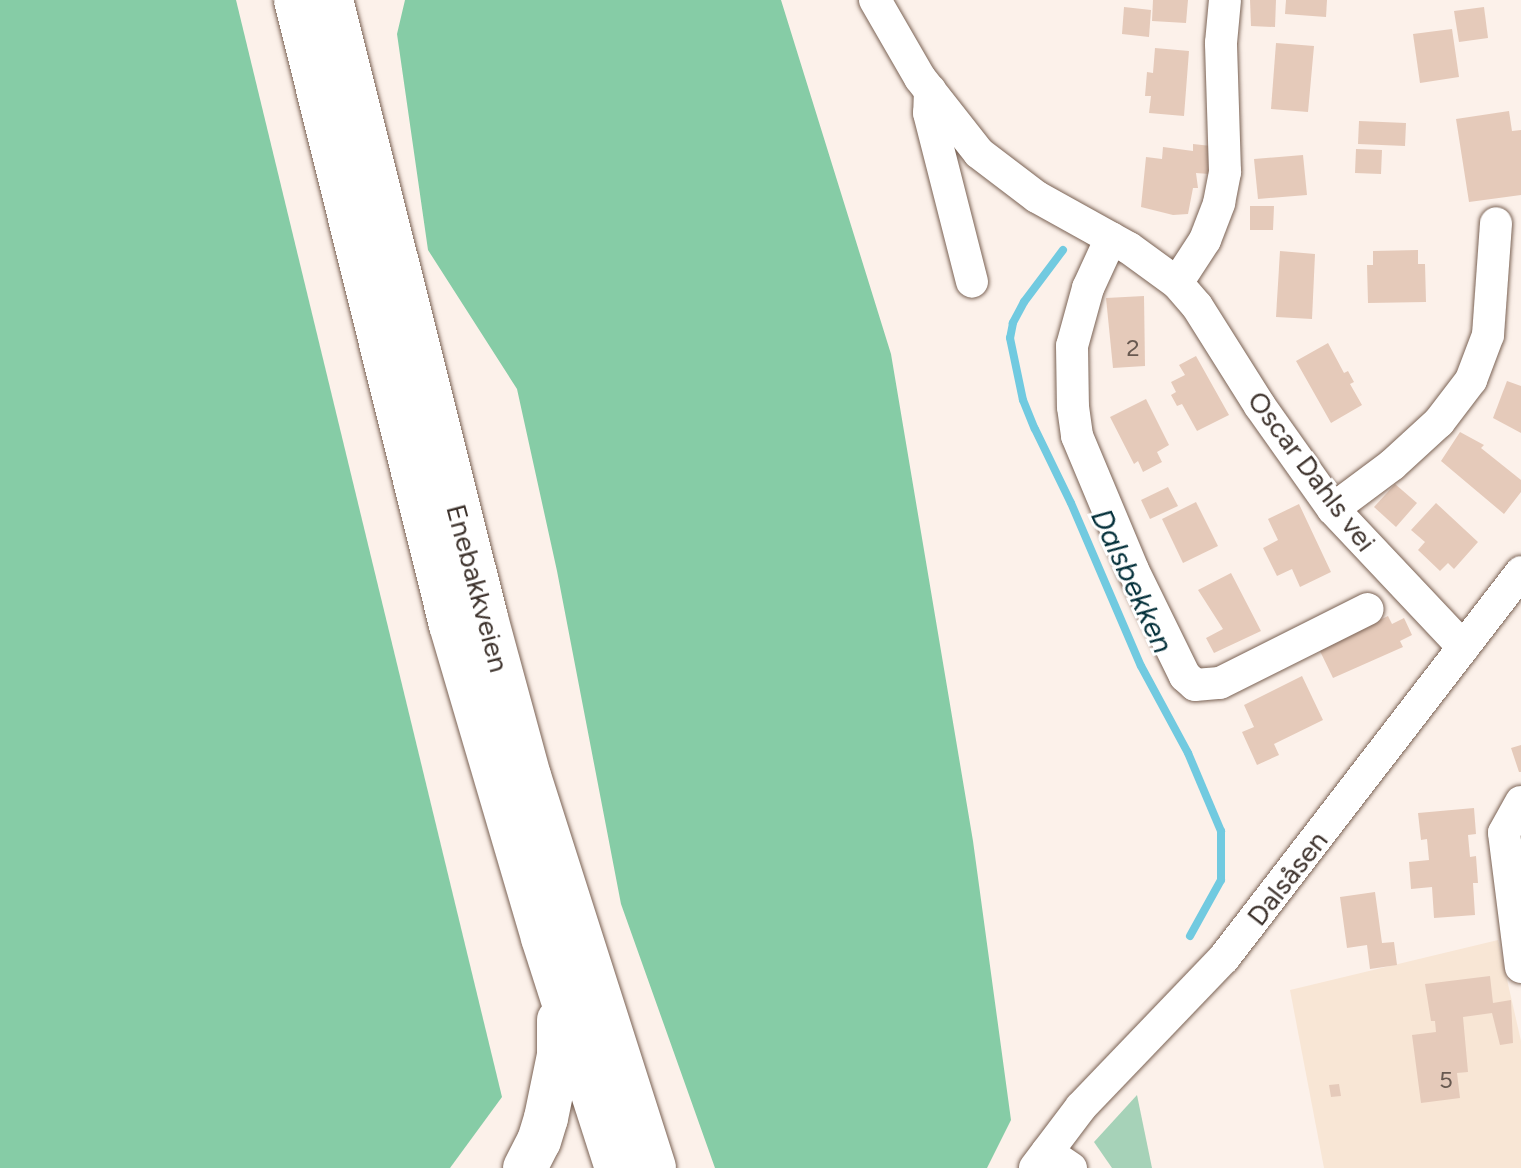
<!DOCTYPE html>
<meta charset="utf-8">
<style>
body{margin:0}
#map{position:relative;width:1521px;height:1168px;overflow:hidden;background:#fcf1ea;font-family:Figtree,sans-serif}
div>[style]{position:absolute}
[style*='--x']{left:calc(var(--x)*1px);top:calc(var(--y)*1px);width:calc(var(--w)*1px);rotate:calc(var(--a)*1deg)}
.education>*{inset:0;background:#f8e6d5}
.green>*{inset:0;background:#a6d2b8}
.forest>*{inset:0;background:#86cca6}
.stream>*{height:8px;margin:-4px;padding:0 4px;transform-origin:4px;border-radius:4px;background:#71cae0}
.building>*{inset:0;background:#e5caba}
.roads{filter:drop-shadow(0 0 2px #7a6254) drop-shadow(0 0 2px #7a6254)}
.minor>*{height:32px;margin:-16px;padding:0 16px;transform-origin:16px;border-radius:16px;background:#fff}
.highway>*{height:44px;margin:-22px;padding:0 22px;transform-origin:22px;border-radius:22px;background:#fff}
span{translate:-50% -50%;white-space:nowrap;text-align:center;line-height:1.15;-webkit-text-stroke:6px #fff;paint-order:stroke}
.number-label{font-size:24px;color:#685950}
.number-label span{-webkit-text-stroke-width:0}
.street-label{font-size:28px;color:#3e332d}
.water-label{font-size:30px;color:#04303a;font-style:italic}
</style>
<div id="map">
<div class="education">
<i style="clip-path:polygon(1498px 940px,1521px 1041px,1521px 1168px,1324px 1168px,1290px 990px)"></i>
</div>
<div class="green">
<i style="clip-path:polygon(1137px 1095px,1152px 1168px,1112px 1168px,1094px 1142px)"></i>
</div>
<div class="forest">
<i style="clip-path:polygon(0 0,236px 0,502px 1097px,450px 1168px,0 1168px)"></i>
<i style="clip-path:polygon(405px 0,781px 0,891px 354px,973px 841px,1011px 1120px,987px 1168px,715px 1168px,621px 904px,557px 571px,517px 389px,428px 250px,397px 34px)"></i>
</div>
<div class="stream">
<i style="--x:1063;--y:250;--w:65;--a:126.9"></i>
<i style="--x:1024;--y:302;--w:24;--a:118"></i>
<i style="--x:1013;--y:323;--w:15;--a:101"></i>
<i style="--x:1010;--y:338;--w:63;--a:78.2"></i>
<i style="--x:1023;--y:400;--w:31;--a:68"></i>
<i style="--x:1035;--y:429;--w:82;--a:64.1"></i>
<i style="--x:1071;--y:503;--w:177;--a:66.8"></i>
<i style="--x:1141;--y:666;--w:99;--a:61.6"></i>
<i style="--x:1188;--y:753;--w:85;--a:67.1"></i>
<i style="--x:1221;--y:831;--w:49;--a:90"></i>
<i style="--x:1221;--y:880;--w:64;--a:119"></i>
</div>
<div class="building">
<i style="clip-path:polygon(1153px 0,1188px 0,1186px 23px,1152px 21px)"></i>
<i style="clip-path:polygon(1250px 0,1276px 0,1275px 27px,1251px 26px)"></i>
<i style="clip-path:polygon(1286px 0,1327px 0,1326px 17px,1285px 14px)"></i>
<i style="clip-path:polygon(1124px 7px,1151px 10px,1149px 37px,1122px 34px)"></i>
<i style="clip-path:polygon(1484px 7px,1488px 38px,1459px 42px,1454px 11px)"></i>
<i style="clip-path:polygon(1452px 29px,1459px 77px,1420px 83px,1413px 34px)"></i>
<i style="clip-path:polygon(1276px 43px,1314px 46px,1308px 112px,1271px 109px)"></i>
<i style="clip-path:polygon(1155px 48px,1189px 51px,1184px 116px,1149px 113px,1151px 96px,1145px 96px,1147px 72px,1153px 73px)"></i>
<i style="clip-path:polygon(1509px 111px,1512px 131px,1521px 130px,1521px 195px,1469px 202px,1456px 119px)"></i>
<i style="clip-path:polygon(1359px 121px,1406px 123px,1405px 146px,1358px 144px)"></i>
<i style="clip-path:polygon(1193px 144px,1211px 146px,1209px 174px,1196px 173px,1198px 188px,1193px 188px,1188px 214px,1173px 215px,1141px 207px,1146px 157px,1162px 159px,1163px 147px,1193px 151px)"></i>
<i style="clip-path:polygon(1356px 149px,1382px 150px,1381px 174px,1355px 173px)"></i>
<i style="clip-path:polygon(1303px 155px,1307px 195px,1258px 199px,1254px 159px)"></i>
<i style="clip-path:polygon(1250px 206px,1274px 206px,1273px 230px,1250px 230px)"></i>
<i style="clip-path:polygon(1418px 250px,1418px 264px,1425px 264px,1426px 302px,1368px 303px,1367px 265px,1373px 265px,1373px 251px)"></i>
<i style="clip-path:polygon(1280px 251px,1315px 254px,1312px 319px,1276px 317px)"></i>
<i style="clip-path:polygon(1144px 296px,1145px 366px,1113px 368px,1106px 298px)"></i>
<i style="clip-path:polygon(1328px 343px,1344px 373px,1348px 371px,1354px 382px,1350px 384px,1362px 405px,1331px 423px,1296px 361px)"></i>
<i style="clip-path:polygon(1196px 356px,1229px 415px,1197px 431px,1182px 404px,1177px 406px,1171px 395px,1176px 392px,1171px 382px,1185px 375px,1179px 365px)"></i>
<i style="clip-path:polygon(1507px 381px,1521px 386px,1521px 433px,1493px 418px)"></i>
<i style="clip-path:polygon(1146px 399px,1169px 445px,1157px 452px,1162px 462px,1143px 472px,1138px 461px,1134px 464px,1110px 417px)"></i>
<i style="clip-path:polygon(1460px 432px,1484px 445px,1481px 448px,1521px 480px,1521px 492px,1504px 514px,1441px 461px)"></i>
<i style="clip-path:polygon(1395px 484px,1417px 503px,1396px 527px,1374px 507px)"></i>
<i style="clip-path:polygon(1168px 487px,1178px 506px,1150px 519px,1141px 500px)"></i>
<i style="clip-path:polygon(1196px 502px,1218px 546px,1183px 563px,1162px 519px)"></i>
<i style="clip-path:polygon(1436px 503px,1478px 542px,1454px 569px,1448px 563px,1440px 571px,1418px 550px,1425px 542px,1411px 530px)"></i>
<i style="clip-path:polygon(1299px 504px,1331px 572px,1300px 587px,1292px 569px,1277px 576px,1263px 548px,1278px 540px,1268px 519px)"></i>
<i style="clip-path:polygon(1231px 573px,1261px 631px,1214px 653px,1206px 638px,1223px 629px,1198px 590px)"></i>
<i style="clip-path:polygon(1388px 616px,1392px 624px,1404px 618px,1412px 635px,1400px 641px,1403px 647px,1333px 678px,1319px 649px)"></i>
<i style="clip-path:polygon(1302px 676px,1323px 720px,1274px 744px,1279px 755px,1257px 765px,1242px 732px,1254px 727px,1244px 705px)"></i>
<i style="clip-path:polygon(1521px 745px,1521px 772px,1519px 772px,1511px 748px)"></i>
<i style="clip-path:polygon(1474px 808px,1476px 834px,1468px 835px,1470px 857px,1476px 856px,1478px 883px,1473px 883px,1475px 915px,1434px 918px,1432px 887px,1411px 889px,1409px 862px,1429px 860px,1427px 839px,1421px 840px,1418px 813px)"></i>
<i style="clip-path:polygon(1375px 892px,1382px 943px,1394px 942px,1397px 965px,1370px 969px,1367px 945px,1347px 948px,1340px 897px)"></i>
<i style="clip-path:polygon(1490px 976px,1493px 1003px,1511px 1000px,1513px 1043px,1500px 1045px,1492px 1013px,1463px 1017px,1468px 1072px,1457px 1073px,1460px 1098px,1421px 1103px,1412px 1035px,1436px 1032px,1435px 1021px,1431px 1021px,1425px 984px)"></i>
<i style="clip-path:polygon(1339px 1084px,1341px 1096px,1331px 1097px,1329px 1085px)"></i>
</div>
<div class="roads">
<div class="minor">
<i style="--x:875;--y:0;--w:90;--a:60"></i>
<i style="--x:920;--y:78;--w:95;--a:51.8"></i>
<i style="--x:979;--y:153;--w:73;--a:37.2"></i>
<i style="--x:1037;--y:197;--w:105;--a:29"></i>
<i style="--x:1129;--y:248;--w:59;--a:36.1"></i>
<i style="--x:1177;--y:283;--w:30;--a:49"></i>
<i style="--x:1197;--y:306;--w:118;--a:57.8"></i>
<i style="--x:1260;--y:406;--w:126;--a:54.7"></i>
<i style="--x:1333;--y:509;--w:190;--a:46.7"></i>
<i style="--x:930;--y:90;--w:23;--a:92"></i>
<i style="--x:929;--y:113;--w:174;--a:75.7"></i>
<i style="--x:1111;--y:238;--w:55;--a:114.7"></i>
<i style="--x:1088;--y:288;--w:60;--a:105.4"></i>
<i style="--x:1072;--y:346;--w:61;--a:89.1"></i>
<i style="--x:1073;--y:407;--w:29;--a:82"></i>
<i style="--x:1077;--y:436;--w:145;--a:67.3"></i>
<i style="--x:1133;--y:570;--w:118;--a:63.9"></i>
<i style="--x:1185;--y:676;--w:13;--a:42"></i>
<i style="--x:1195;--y:685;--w:25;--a:-5"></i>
<i style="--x:1220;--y:683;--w:165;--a:-26.6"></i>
<i style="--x:1177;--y:283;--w:51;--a:-56.9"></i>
<i style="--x:1205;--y:240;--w:40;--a:-69"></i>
<i style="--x:1219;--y:203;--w:32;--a:-79"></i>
<i style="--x:1225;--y:172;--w:129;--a:-91.8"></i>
<i style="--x:1221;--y:43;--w:43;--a:-84.7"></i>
<i style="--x:1333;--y:509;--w:74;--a:-36.7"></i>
<i style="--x:1392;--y:465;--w:64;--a:-42.5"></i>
<i style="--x:1439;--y:422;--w:53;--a:-52.7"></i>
<i style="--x:1471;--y:380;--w:48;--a:-69.3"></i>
<i style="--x:1488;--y:335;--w:112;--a:-85.9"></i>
<i style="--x:1521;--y:802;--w:35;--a:119"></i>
<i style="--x:1504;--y:833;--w:135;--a:82.8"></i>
<i style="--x:1047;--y:1152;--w:29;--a:34"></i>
<i style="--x:1035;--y:1168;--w:76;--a:-53"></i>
<i style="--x:1081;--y:1107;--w:207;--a:-46.2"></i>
<i style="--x:1224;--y:958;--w:487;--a:-52.4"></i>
</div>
<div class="highway">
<i style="--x:296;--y:0;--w:644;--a:76.07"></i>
<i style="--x:451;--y:625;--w:326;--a:73.6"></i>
<i style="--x:543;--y:938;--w:242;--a:72.2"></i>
<i style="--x:331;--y:0;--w:637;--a:75.92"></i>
<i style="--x:486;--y:618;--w:164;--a:74.8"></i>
<i style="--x:529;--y:776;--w:411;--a:72.3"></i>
<i style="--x:525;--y:1168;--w:30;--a:-63"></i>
<i style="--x:539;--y:1141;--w:24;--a:-73"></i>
<i style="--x:546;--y:1118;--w:64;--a:-78.3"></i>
<i style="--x:559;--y:1055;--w:35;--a:-90"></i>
</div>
</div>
<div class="number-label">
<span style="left:1133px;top:348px">2</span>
<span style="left:1446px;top:1080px">5</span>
</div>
<div class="street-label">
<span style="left:1312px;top:471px;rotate:53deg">Oscar Dahls vei</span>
<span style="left:478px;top:588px;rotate:75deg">Enebakkveien</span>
<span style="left:1287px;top:878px;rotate:-52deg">Dalsåsen</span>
</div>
<div class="water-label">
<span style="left:1132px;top:581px;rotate:65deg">Dalsbekken</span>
</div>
</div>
